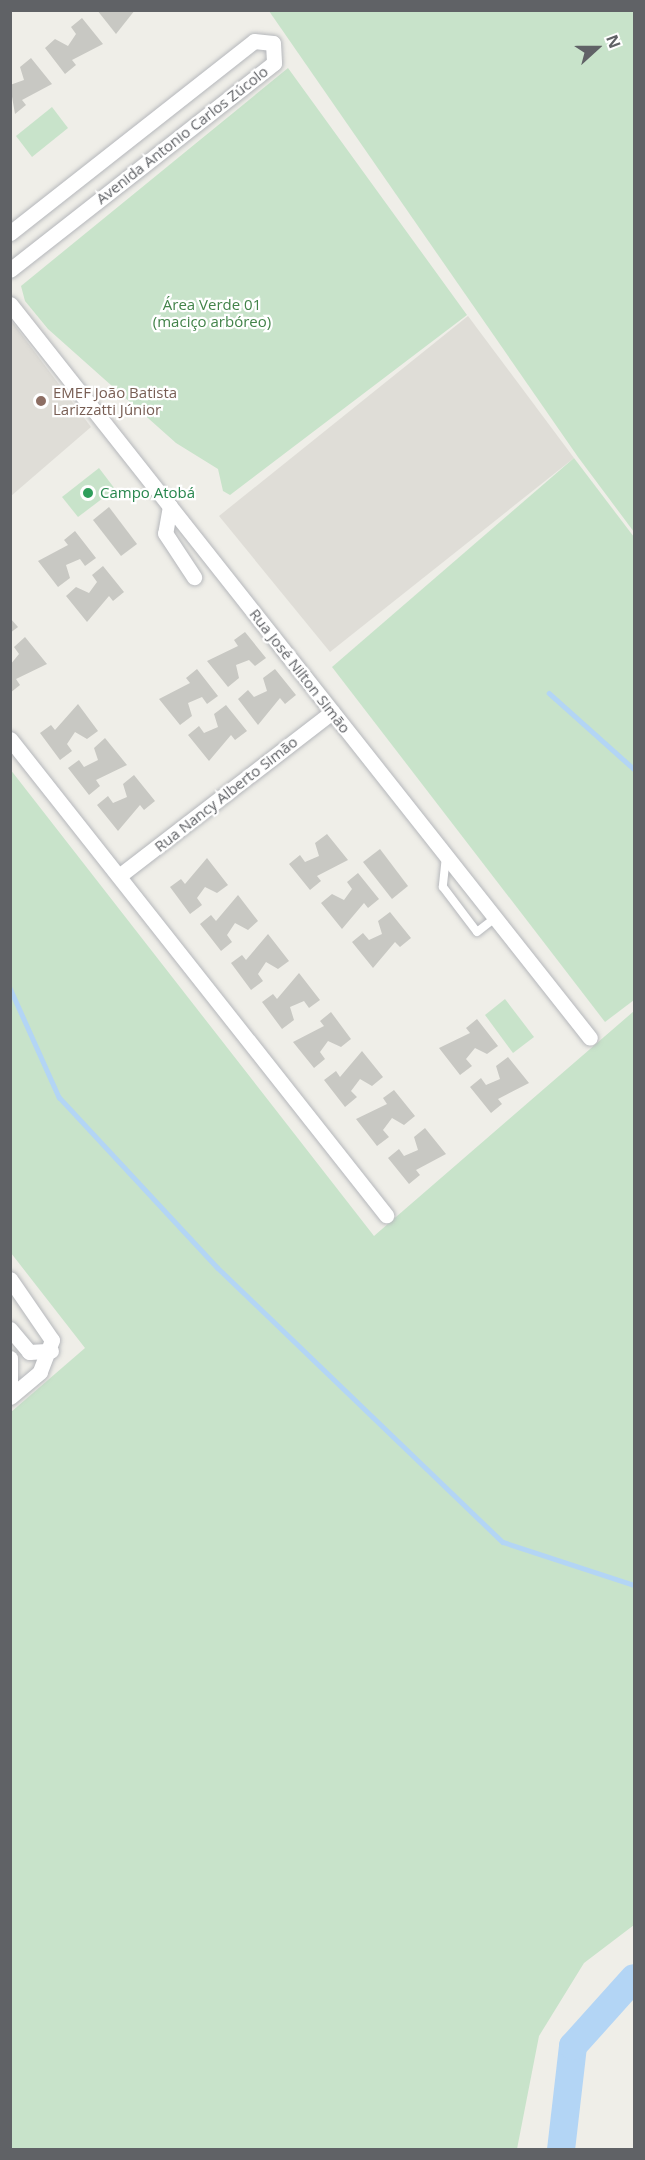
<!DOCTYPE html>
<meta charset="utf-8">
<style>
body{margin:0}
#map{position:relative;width:645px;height:2160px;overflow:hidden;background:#efeee8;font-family:"Open Sans",sans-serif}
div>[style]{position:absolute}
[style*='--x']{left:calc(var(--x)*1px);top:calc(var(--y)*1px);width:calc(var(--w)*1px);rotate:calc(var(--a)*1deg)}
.education>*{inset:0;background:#dfddd7}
.green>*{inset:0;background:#c8e3ca}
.stream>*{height:4.5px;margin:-2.25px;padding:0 2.25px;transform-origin:2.25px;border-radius:2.25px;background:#b3d5f5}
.river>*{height:28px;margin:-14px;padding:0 14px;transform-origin:14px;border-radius:14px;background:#b3d5f5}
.building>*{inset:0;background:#c8c8c3}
.roads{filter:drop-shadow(0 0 2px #b5b7bb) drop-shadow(0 0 2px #b5b7bb)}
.lane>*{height:8px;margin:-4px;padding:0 4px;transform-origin:4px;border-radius:4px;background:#fff}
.street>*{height:15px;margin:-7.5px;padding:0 7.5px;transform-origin:7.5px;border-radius:7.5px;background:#fff}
.dots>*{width:16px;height:16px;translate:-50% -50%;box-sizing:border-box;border:3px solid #fff;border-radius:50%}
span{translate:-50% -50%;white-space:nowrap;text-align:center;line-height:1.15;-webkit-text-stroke:4.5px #fff;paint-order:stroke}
.street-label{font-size:15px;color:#606266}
.park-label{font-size:15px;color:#428349}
.education-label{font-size:15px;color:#785e54}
.left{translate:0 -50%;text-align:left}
.leisure-label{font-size:15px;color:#27864d}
.frame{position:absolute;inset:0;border:12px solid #606266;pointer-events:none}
.north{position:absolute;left:567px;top:18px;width:60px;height:60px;-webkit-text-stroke:4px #fff;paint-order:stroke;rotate:69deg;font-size:16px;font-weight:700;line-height:24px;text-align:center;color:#606266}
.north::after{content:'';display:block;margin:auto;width:21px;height:27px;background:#606266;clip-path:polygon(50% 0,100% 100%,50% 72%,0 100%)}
</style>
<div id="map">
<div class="education">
<i style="clip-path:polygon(468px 316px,574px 458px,330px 652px,219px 516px)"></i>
<i style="clip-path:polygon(10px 319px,91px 427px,11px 496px,10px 496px)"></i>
</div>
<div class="green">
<i style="clip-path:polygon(269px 11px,634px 11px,634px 532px,578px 457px)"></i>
<i style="clip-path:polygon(288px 68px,467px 315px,230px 495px,223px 491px,218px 469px,176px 443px,48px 329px,25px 301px,21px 286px)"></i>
<i style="clip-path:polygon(52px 107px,68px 128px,32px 157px,16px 136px)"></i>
<i style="clip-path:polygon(574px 458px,634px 537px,634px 1000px,605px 1022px,332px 667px)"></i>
<i style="clip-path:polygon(99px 468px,115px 489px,78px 517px,62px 497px)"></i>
<i style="clip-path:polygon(10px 769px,374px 1236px,634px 1011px,634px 1925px,584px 1963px,539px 2036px,517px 2149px,11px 2149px,11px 1412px,85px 1348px,11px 1253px)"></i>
<i style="clip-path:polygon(505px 999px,534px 1037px,513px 1053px,485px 1015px)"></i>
</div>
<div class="stream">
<i style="--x:549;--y:693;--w:114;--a:41.8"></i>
<i style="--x:10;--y:988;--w:120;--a:65.8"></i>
<i style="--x:59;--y:1097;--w:233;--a:47.1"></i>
<i style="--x:218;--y:1268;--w:395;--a:43.9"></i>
<i style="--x:503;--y:1542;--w:138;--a:18.2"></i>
</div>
<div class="river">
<i style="--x:561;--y:2150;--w:105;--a:-83.4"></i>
<i style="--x:573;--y:2046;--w:91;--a:-48.1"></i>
</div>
<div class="building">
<i style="clip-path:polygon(97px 10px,135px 10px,116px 34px)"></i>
<i style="clip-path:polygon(82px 18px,103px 44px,72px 60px,76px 65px,65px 74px,45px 48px,55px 39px,68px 46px,76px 34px,71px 27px)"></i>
<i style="clip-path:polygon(31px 58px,52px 84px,22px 100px,26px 105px,15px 114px,10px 85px,24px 80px,20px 67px)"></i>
<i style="clip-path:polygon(109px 507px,137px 544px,121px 556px,93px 520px)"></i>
<i style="clip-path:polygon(75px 531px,96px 558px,85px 566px,80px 559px,66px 565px,70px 578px,58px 587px,38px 561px,68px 545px,64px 540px)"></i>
<i style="clip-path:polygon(103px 566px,124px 592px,113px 601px,109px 596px,87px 622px,66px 596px,76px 587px,89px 593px,97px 582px,92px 575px)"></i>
<i style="clip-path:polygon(10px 618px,18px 627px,10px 633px)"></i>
<i style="clip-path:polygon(245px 632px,266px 658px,255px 666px,249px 660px,236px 665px,239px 678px,228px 687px,207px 661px,238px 646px,234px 640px)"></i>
<i style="clip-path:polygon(25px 637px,47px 664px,16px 679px,20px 685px,10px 693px,10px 665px,19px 654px,14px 647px)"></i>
<i style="clip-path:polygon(197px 669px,218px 696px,207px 704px,202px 697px,188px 703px,192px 716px,180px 725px,159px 699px,190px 683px,186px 678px)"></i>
<i style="clip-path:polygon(275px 669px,296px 695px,285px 704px,280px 698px,258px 725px,238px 699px,248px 690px,254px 697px,267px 691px,263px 678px)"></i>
<i style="clip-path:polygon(78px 704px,98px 731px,87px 739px,75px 732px,67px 744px,72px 751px,60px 760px,40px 733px,51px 725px,55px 730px)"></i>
<i style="clip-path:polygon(226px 705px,247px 731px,235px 740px,231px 735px,209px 761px,188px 735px,199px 726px,204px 733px,218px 727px,214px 714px)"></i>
<i style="clip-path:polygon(105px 738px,127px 765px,96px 780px,100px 786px,89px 795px,68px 768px,79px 760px,84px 767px,98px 760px,94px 748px)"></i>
<i style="clip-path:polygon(134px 775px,155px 801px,144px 810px,140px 805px,118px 831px,97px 805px,108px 796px,113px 803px,127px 797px,123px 784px)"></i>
<i style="clip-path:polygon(327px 834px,348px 860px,317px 876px,321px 881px,310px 890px,289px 864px,300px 855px,305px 862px,319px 856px,315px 843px)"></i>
<i style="clip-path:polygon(380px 849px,408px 886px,392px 899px,363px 862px)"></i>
<i style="clip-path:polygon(207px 858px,228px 885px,217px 893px,205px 887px,197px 898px,202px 905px,190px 914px,170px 887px,181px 879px,185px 884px)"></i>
<i style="clip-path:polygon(358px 873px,379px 899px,368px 908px,364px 903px,342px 929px,321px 903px,332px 894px,344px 900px,352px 889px,347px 882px)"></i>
<i style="clip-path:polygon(238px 895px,258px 921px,248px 930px,235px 923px,227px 935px,232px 942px,221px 951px,200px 924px,211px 915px,216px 921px)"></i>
<i style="clip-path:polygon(390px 912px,411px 938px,400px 947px,395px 942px,373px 968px,352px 942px,363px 933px,369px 940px,382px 934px,378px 921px)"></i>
<i style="clip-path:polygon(268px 934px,289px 961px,278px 969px,266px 962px,258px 974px,263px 981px,251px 990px,231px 963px,242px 955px,246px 960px)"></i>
<i style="clip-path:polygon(299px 973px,320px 1000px,309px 1008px,304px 1001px,290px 1007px,294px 1020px,282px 1029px,262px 1002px,273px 994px,277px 999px)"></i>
<i style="clip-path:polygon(331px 1012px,351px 1039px,341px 1047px,328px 1041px,320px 1052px,325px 1059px,314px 1068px,293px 1042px,324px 1026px,320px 1021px)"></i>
<i style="clip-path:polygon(477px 1019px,498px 1046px,487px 1054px,475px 1048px,466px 1059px,472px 1066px,460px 1075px,439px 1048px,470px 1033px,466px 1028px)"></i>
<i style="clip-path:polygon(362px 1051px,383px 1077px,372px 1086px,360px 1079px,351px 1091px,357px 1097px,345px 1107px,324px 1080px,336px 1071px,340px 1077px)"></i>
<i style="clip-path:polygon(508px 1057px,529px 1083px,498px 1099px,502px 1104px,491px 1113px,470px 1087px,481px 1078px,486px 1085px,500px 1079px,496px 1066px)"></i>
<i style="clip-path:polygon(394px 1090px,415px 1116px,404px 1125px,392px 1118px,383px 1130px,389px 1137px,377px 1146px,356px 1119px,387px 1104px,383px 1098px)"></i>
<i style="clip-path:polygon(425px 1128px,446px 1154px,416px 1170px,420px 1175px,409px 1184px,388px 1158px,399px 1149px,404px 1156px,418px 1150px,414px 1137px)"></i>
</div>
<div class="roads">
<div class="lane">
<i style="--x:446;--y:856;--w:31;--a:96"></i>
<i style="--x:443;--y:887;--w:56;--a:52.9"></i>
<i style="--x:477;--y:932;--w:23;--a:-38"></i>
</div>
<div class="street">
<i style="--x:10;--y:233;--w:310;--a:-38.2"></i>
<i style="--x:254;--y:41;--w:19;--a:6"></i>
<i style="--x:273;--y:43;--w:20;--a:87"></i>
<i style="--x:274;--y:63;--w:335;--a:141.9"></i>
<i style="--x:10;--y:304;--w:935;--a:51.68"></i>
<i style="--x:170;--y:506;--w:27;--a:100"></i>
<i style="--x:165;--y:533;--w:53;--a:56.6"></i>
<i style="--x:10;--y:739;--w:607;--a:51.69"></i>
<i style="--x:119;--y:876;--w:269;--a:-37.6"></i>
<i style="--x:10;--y:1279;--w:74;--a:55.5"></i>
<i style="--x:52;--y:1340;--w:34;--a:111"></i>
<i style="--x:40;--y:1372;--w:39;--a:140"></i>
<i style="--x:10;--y:1329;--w:30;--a:50"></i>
<i style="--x:29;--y:1352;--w:22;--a:-3"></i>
<i style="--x:10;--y:1358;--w:28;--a:90"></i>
</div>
</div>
<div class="dots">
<i style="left:41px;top:401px;background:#8d6e63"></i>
<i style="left:88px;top:493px;background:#2e9e5b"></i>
</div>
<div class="street-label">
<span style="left:182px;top:135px;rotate:-38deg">Avenida Antonio Carlos Zúcolo</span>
<span style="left:300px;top:671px;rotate:52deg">Rua José Nilton Simão</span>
<span style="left:226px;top:794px;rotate:-38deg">Rua Nancy Alberto Simão</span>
</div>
<div class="park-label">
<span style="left:212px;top:313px">Área Verde 01<br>(maciço arbóreo)</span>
</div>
<div class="education-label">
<span class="left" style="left:53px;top:401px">EMEF João Batista<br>Larizzatti Júnior</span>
</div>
<div class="leisure-label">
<span class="left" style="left:100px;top:493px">Campo Atobá</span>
</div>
<div class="frame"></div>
<div class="north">N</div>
</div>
